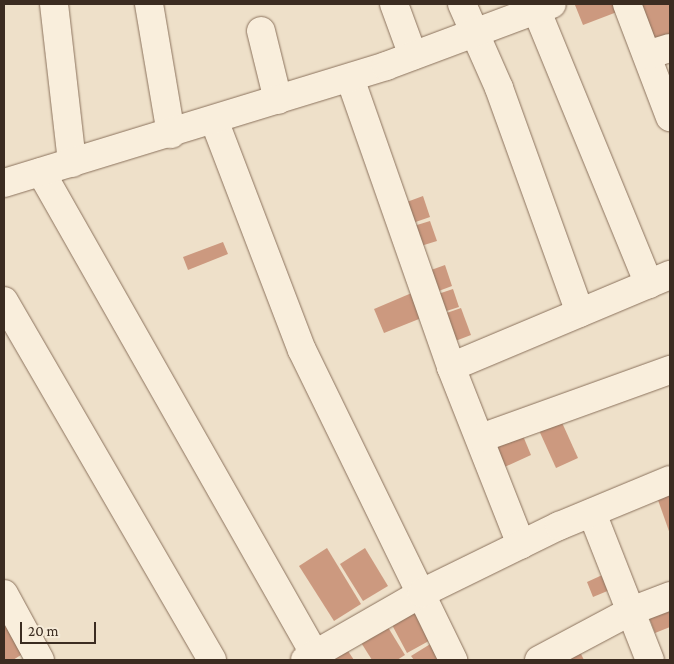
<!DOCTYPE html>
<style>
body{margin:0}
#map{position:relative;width:674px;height:664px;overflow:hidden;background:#eee0c9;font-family:"Crimson Pro",serif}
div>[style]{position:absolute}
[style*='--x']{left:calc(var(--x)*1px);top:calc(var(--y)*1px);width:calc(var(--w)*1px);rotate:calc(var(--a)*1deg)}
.building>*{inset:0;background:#cc997f}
.roads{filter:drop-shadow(0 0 1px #8b725d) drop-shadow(0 0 1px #8b725d)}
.minor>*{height:28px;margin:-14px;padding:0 14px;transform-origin:14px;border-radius:14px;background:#f9eedc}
span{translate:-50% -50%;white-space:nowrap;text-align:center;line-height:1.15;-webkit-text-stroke:4.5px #f6ebd8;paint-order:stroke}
.frame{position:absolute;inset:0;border:5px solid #3b2c21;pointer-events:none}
.scale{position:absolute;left:20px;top:622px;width:76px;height:22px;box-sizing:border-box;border:2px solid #3b2c21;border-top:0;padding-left:6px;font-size:15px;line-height:18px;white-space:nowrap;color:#3b2c21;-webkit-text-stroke:4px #f6ebd8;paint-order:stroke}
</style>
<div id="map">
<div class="building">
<i style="clip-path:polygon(614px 4px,617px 12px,583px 25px,575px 5px)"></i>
<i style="clip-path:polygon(641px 4px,670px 4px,670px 43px,658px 47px)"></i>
<i style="clip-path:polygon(423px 196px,430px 217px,404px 226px,396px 206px)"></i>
<i style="clip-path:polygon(430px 221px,437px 241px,411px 249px,404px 229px)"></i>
<i style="clip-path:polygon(223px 242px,228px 254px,188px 270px,183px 257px)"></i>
<i style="clip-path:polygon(445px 265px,452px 286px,428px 295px,420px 274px)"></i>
<i style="clip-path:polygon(453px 289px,459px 307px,434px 315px,429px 297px)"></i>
<i style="clip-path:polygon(414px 292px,424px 317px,384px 333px,374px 309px)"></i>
<i style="clip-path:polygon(461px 308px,471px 335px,445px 345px,435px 317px)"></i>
<i style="clip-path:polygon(559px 416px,578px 458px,556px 468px,537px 426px)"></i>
<i style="clip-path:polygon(521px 431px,531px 455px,496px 471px,485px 447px)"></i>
<i style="clip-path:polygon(670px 495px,670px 534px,658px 500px)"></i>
<i style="clip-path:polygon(327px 548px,361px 604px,334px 621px,299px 566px)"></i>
<i style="clip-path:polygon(365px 548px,388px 586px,363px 601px,340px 564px)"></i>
<i style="clip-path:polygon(611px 571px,617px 587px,593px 597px,587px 582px)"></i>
<i style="clip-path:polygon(670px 605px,670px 627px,655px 633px,648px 615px)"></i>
<i style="clip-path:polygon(420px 608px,436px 637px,407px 653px,391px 623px)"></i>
<i style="clip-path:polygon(4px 619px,32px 648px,13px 660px,4px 660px)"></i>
<i style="clip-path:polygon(386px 624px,405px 655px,397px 660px,372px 660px,360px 641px)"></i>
<i style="clip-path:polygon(432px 643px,443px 660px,414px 660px,411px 656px)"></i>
<i style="clip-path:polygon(579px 650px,584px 660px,558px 660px)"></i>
<i style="clip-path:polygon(348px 651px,354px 660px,332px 660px)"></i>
</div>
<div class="roads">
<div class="minor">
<i style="--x:54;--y:4;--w:160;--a:83.5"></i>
<i style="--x:149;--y:4;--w:132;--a:80.4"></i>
<i style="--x:394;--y:4;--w:55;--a:69.9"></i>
<i style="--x:462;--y:4;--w:92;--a:66.2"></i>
<i style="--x:499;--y:88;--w:239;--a:70.2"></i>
<i style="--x:534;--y:4;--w:303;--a:67.7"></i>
<i style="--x:627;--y:4;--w:121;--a:69.2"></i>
<i style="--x:261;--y:31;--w:71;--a:76.2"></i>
<i style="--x:647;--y:55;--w:24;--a:-17"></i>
<i style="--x:350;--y:78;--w:306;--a:70.7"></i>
<i style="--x:451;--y:367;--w:191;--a:68.5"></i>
<i style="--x:214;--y:120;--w:246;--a:69.1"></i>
<i style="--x:302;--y:350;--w:345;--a:64"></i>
<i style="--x:41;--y:172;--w:555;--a:60.43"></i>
<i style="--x:4;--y:183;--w:400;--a:-17"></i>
<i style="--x:386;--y:66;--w:177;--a:-20.5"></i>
<i style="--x:4;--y:301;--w:415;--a:59.9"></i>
<i style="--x:451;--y:367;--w:238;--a:-22.8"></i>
<i style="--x:481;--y:438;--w:201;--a:-19.8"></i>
<i style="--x:592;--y:513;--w:158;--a:68.5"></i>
<i style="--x:4;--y:594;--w:75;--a:61.4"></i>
<i style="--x:305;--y:660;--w:135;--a:-29.8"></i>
<i style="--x:422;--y:593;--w:153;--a:-26.1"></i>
<i style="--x:559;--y:526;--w:120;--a:-22.5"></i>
<i style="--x:539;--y:660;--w:104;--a:-28"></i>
<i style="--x:631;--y:611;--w:42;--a:-21"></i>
</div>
</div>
<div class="frame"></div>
<div class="scale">20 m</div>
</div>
